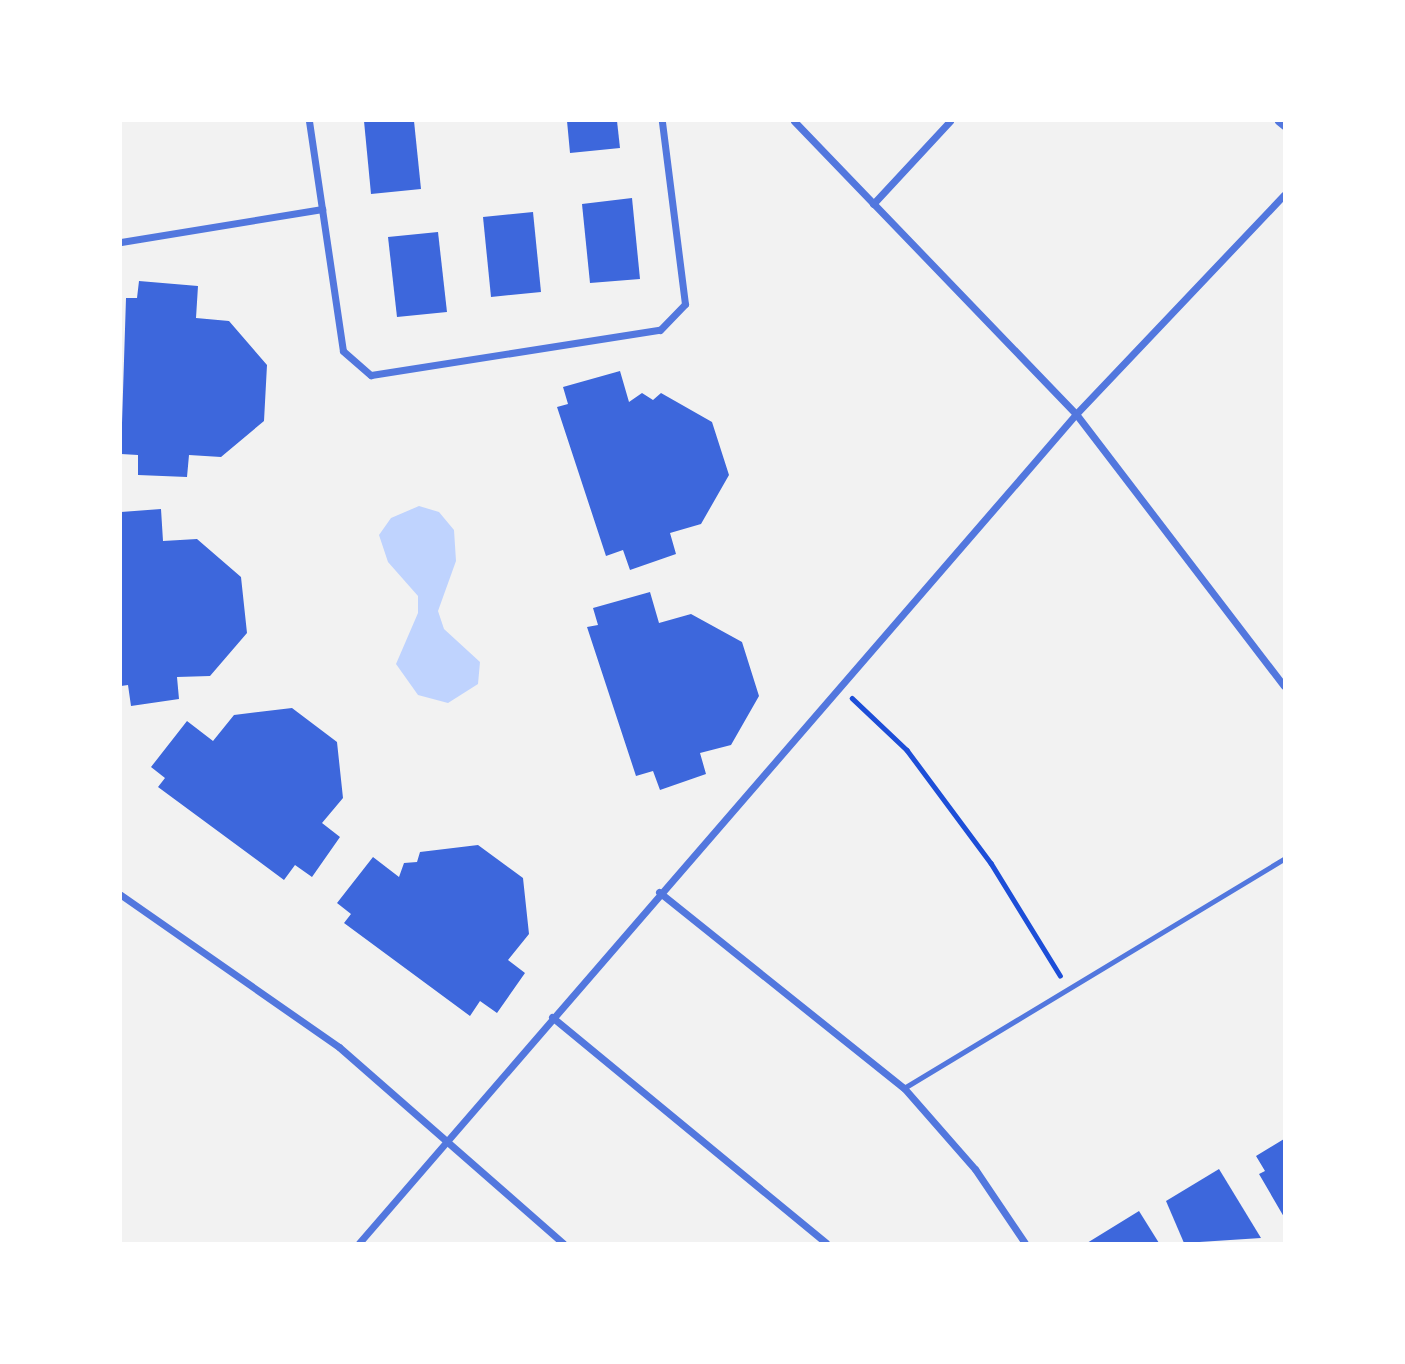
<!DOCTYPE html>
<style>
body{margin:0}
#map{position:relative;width:1405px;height:1364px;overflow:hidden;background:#f2f2f2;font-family:Helvetica,sans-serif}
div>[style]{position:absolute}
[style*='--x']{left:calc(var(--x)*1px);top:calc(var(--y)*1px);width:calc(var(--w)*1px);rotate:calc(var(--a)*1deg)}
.water>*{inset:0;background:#bfd3fe}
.building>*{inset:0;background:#3d67dc}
.path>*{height:4.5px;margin:-2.25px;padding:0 2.25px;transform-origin:2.25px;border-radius:2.25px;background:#1d4ed8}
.service>*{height:5px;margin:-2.5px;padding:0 2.5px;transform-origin:2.5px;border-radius:2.5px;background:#5277de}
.minor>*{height:7px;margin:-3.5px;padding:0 3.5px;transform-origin:3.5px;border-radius:3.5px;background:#5277de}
span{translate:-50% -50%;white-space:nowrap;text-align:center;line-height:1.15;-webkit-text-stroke:6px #fff;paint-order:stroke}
.frame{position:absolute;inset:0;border:122px solid #fff;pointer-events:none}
</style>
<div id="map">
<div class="water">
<i style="clip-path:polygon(419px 506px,439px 512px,454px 530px,456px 561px,438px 611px,444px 629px,480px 662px,478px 684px,448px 703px,418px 695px,396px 664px,418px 613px,418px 596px,388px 562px,379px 535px,391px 518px)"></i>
</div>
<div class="building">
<i style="clip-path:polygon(364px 121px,414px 121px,421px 189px,371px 194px)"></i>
<i style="clip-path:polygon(567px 121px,617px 121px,620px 148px,570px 153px)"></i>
<i style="clip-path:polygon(632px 198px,640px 279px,590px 283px,582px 204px)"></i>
<i style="clip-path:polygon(533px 212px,541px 292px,491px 297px,483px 217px)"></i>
<i style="clip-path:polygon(438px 232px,447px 312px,397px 317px,388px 237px)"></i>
<i style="clip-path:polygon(139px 281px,198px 286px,196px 318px,229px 321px,267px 365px,264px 421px,221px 457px,189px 455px,187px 477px,138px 475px,138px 455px,121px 454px,126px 298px,137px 298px)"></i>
<i style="clip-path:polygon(620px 371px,629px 402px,642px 393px,653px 400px,661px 393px,712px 422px,729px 475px,701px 524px,670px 533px,676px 554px,630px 570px,623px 550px,606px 556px,557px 407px,568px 404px,563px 387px)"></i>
<i style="clip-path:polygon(161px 509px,163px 541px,197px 539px,241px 577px,247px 633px,210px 676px,177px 677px,179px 699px,131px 706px,128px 685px,121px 686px,121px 512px)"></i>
<i style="clip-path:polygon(650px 592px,659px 623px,691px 614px,742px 642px,759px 696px,731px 745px,700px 753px,706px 774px,660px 790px,653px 771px,636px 776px,587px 627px,598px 625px,593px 608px)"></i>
<i style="clip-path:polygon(292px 708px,337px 742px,343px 798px,322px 823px,340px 837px,312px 877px,295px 865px,284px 880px,158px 787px,165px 778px,151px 767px,187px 721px,213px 741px,234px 715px)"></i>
<i style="clip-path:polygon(478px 845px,523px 878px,529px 934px,508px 960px,525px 973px,497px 1013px,480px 1001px,470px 1016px,344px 923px,351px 914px,337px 903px,373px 857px,399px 877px,404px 863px,417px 862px,420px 852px)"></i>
<i style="clip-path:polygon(1284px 1139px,1284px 1217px,1259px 1174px,1265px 1171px,1256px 1156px)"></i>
<i style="clip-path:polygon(1219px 1169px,1261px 1238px,1184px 1243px,1166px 1201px)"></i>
<i style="clip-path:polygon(1139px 1211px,1159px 1243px,1087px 1243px)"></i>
</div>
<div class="path">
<i style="--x:852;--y:698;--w:76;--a:43.4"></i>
<i style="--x:907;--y:750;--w:141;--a:53.4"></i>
<i style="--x:991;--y:863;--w:132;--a:58.4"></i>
</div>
<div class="service">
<i style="--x:904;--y:1088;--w:444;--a:-31.1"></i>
</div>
<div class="minor">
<i style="--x:309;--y:121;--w:232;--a:81.6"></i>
<i style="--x:343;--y:351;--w:37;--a:41"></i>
<i style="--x:371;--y:375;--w:292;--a:-8.9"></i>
<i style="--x:660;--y:330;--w:36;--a:-46"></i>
<i style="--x:685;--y:304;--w:184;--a:-97.2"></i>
<i style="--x:794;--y:121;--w:407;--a:46.1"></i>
<i style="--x:1076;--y:414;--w:342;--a:52.6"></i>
<i style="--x:1278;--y:121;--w:8;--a:40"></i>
<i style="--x:873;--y:204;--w:113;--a:-47.1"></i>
<i style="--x:121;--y:242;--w:204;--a:-9.3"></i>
<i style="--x:659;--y:892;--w:314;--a:38.7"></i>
<i style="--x:904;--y:1088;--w:108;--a:48.8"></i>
<i style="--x:975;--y:1169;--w:89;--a:56"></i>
<i style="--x:121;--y:895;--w:266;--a:34.9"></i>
<i style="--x:339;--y:1047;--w:298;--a:41.2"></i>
<i style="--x:552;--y:1017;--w:355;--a:39.5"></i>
<i style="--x:359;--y:1243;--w:1096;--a:-49.14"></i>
<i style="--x:1076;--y:414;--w:302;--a:-46.5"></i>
</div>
<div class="frame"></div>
</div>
